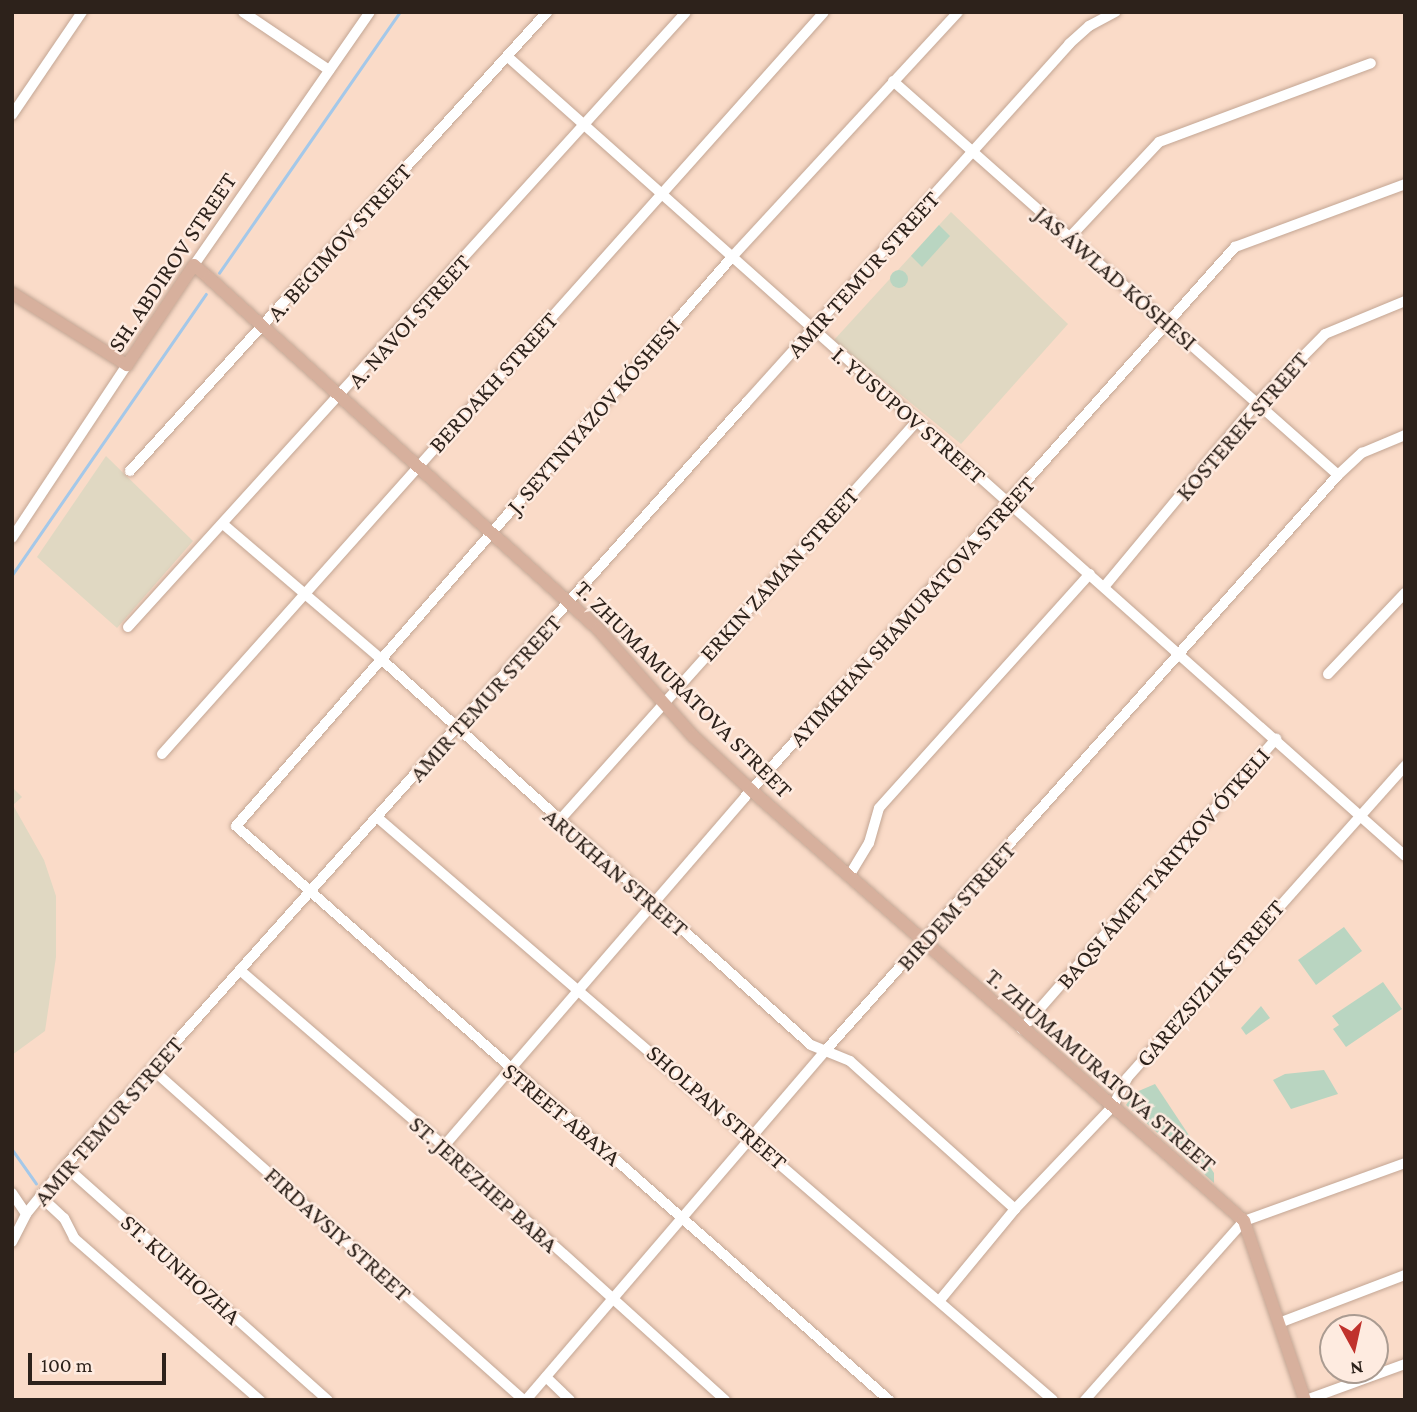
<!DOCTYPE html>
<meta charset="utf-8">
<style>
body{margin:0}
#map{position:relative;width:1417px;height:1412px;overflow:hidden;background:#fadbc8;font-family:"Crimson Pro",serif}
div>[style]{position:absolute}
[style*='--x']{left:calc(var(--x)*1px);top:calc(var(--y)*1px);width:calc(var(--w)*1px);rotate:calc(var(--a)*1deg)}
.education>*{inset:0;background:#e0d8c2}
.green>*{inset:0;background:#b9d5c1}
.round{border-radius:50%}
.stream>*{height:2.5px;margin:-1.25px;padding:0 1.25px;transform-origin:1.25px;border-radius:1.25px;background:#a4c8e9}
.roads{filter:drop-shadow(0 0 2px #c3a694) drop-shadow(0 0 2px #c3a694)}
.minor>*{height:10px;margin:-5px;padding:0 5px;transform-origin:5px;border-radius:5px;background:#fff}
.major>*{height:12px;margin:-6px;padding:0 6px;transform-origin:6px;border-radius:6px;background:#d7b09d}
span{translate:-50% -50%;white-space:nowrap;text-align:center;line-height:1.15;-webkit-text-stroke:5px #feebe0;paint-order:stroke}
.street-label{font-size:24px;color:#2d221b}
.frame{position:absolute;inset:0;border:14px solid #2d221b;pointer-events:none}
.north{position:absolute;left:1319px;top:1314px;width:70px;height:70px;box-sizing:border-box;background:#feebe0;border:2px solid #aa9b91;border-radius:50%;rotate:172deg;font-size:19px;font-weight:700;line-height:28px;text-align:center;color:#2d221b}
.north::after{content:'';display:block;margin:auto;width:24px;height:32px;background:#c0322c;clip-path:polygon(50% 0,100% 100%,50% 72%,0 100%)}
.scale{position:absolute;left:28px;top:1353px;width:138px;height:32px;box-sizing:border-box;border:4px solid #2d221b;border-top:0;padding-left:9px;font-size:21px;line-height:24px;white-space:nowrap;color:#2d221b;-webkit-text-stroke:5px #feebe0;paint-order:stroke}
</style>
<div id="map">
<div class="education">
<i style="clip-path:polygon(951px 212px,1068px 324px,961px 444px,834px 340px)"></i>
<i style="clip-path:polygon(106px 456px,193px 541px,117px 628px,37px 557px)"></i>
<i style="clip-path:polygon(12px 787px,22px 797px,13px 805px,44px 860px,56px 896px,56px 957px,45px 1031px,12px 1055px)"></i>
</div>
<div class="green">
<i style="clip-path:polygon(939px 225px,950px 236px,922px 267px,911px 256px)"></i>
<i class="round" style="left:890px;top:270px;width:18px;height:18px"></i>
<i style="clip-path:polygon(1344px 927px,1362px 951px,1316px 985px,1298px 960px)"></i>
<i style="clip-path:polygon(1383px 982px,1402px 1009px,1346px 1047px,1333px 1029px,1339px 1025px,1332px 1016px)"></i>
<i style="clip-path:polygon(1261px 1006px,1270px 1018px,1246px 1035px,1241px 1028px)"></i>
<i style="clip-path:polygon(1324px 1070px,1338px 1094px,1291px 1109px,1273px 1080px,1285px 1074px)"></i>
<i style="clip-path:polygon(1155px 1084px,1214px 1173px,1214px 1183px,1126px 1105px,1134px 1093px)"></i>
</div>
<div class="stream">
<i style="--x:219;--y:273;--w:318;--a:-55.3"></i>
<i style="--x:12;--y:575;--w:341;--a:-55.4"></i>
<i style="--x:12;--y:1149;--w:42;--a:54.8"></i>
</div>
<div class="roads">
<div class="minor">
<i style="--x:243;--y:12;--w:104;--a:34"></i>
<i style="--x:508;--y:57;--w:1201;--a:41.69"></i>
<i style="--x:893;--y:81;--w:594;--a:41.52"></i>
<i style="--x:12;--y:115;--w:125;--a:-55.8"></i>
<i style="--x:1069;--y:238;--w:132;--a:-46.8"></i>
<i style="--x:1159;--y:142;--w:226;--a:-20.4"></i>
<i style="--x:194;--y:265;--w:308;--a:-55.2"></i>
<i style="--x:130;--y:471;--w:620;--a:-47.74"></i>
<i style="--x:223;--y:524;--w:206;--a:40.5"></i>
<i style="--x:380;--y:658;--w:579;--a:41.92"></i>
<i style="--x:811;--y:1045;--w:42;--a:22.3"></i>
<i style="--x:850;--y:1061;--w:222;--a:41.9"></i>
<i style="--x:12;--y:538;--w:208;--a:-56.4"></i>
<i style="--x:1104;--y:587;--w:239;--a:-50.3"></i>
<i style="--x:1257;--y:403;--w:97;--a:-45.4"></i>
<i style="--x:1325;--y:334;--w:87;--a:-22.4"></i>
<i style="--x:128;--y:627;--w:830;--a:-47.78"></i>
<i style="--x:1328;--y:674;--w:112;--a:-46.5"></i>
<i style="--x:162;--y:754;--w:994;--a:-48.26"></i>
<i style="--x:378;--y:818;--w:891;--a:40.77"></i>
<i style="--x:558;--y:822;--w:538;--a:-48.16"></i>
<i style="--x:849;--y:876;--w:39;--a:-59"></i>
<i style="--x:869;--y:843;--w:36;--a:-74"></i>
<i style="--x:879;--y:808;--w:315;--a:-48"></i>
<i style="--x:241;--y:971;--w:268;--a:40.8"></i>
<i style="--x:444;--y:1146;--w:379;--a:42.1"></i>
<i style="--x:1022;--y:1029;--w:386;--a:-48.8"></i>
<i style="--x:152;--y:1069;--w:497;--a:41.7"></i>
<i style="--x:444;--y:1146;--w:461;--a:-49.2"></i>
<i style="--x:745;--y:797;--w:737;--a:-48.3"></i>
<i style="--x:1235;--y:247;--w:181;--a:-20.3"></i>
<i style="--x:65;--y:1166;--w:352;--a:41.7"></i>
<i style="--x:12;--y:1193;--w:25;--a:56"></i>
<i style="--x:40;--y:1196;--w:33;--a:43"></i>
<i style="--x:64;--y:1218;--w:22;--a:63"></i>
<i style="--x:74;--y:1238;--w:247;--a:41.1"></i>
<i style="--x:12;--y:1242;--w:31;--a:-63"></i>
<i style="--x:26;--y:1214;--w:62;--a:-50.9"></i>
<i style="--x:65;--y:1166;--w:1024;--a:-48.25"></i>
<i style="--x:747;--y:402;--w:482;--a:-48"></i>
<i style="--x:1069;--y:44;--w:27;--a:-42"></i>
<i style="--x:1089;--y:26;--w:30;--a:-28"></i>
<i style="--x:940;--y:1300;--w:118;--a:-50.5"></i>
<i style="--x:1015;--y:1209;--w:142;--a:-46.4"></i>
<i style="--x:1113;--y:1106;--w:31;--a:-63"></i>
<i style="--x:1127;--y:1078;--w:418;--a:-48.3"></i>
<i style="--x:1279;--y:1323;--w:135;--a:-20.9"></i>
<i style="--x:546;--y:1377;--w:33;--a:44"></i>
<i style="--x:526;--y:1400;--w:460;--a:-49.4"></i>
<i style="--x:825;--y:1051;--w:771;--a:-48.31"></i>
<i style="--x:1338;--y:475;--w:33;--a:-43"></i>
<i style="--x:1362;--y:453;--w:47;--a:-22.7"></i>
<i style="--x:889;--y:1400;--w:869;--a:-138.68"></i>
<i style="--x:236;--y:826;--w:755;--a:-48.92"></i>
<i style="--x:732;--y:257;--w:333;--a:-47.3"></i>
<i style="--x:1085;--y:1400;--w:239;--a:-48.4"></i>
<i style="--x:1244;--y:1221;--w:171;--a:-19.8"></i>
<i style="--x:1306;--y:1400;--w:105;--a:-20"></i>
</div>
<div class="major">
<i style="--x:12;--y:293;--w:136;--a:32.1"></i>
<i style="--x:127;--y:365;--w:120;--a:-56.2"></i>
<i style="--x:194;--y:265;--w:20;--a:41"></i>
<i style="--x:209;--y:278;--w:524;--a:42.06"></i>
<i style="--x:598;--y:629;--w:143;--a:48.4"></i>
<i style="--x:693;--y:736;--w:79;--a:43"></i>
<i style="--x:751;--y:790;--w:655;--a:41.16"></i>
<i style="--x:1244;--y:1221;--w:189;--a:71.2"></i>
</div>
</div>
<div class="street-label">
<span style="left:339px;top:242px;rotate:-48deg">A. BEGIMOV STREET</span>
<span style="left:172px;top:262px;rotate:-56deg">SH. ABDIROV STREET</span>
<span style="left:863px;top:274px;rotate:-48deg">AMIR TEMUR STREET</span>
<span style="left:1116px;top:278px;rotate:41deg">JAS ÁWLAD KÓSHESI</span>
<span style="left:409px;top:321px;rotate:-48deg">A. NAVOI STREET</span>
<span style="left:493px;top:382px;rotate:-48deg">BERDAKH STREET</span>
<span style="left:909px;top:415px;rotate:41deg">I. YUSUPOV STREET</span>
<span style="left:593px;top:416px;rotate:-49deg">J. SEYTNIYAZOV KÓSHESI</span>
<span style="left:1242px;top:426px;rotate:-49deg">KOSTEREK STREET</span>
<span style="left:779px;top:574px;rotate:-48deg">ERKIN ZAMAN STREET</span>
<span style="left:912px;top:611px;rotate:-48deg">AYIMKHAN SHAMURATOVA STREET</span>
<span style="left:684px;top:689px;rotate:45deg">T. ZHUMAMURATOVA STREET</span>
<span style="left:485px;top:698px;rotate:-48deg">AMIR TEMUR STREET</span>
<span style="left:1163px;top:868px;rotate:-49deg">BAQSI ÁMET TARIYXOV ÓTKELI</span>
<span style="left:616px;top:872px;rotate:41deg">ARUKHAN STREET</span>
<span style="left:956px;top:906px;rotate:-48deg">BIRDEM STREET</span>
<span style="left:1210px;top:983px;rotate:-49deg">GAREZSIZLIK STREET</span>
<span style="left:1101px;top:1070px;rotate:41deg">T. ZHUMAMURATOVA STREET</span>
<span style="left:717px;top:1107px;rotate:41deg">SHOLPAN STREET</span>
<span style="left:562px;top:1114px;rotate:40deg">STREET ABAYA</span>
<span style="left:108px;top:1121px;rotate:-49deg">AMIR TEMUR STREET</span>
<span style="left:484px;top:1184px;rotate:42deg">ST. JEREZHEP BABA</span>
<span style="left:338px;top:1234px;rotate:42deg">FIRDAVSIY STREET</span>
<span style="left:181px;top:1269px;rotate:42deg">ST. KUNHOZHA</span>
</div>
<div class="frame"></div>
<div class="north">N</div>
<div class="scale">100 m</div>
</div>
